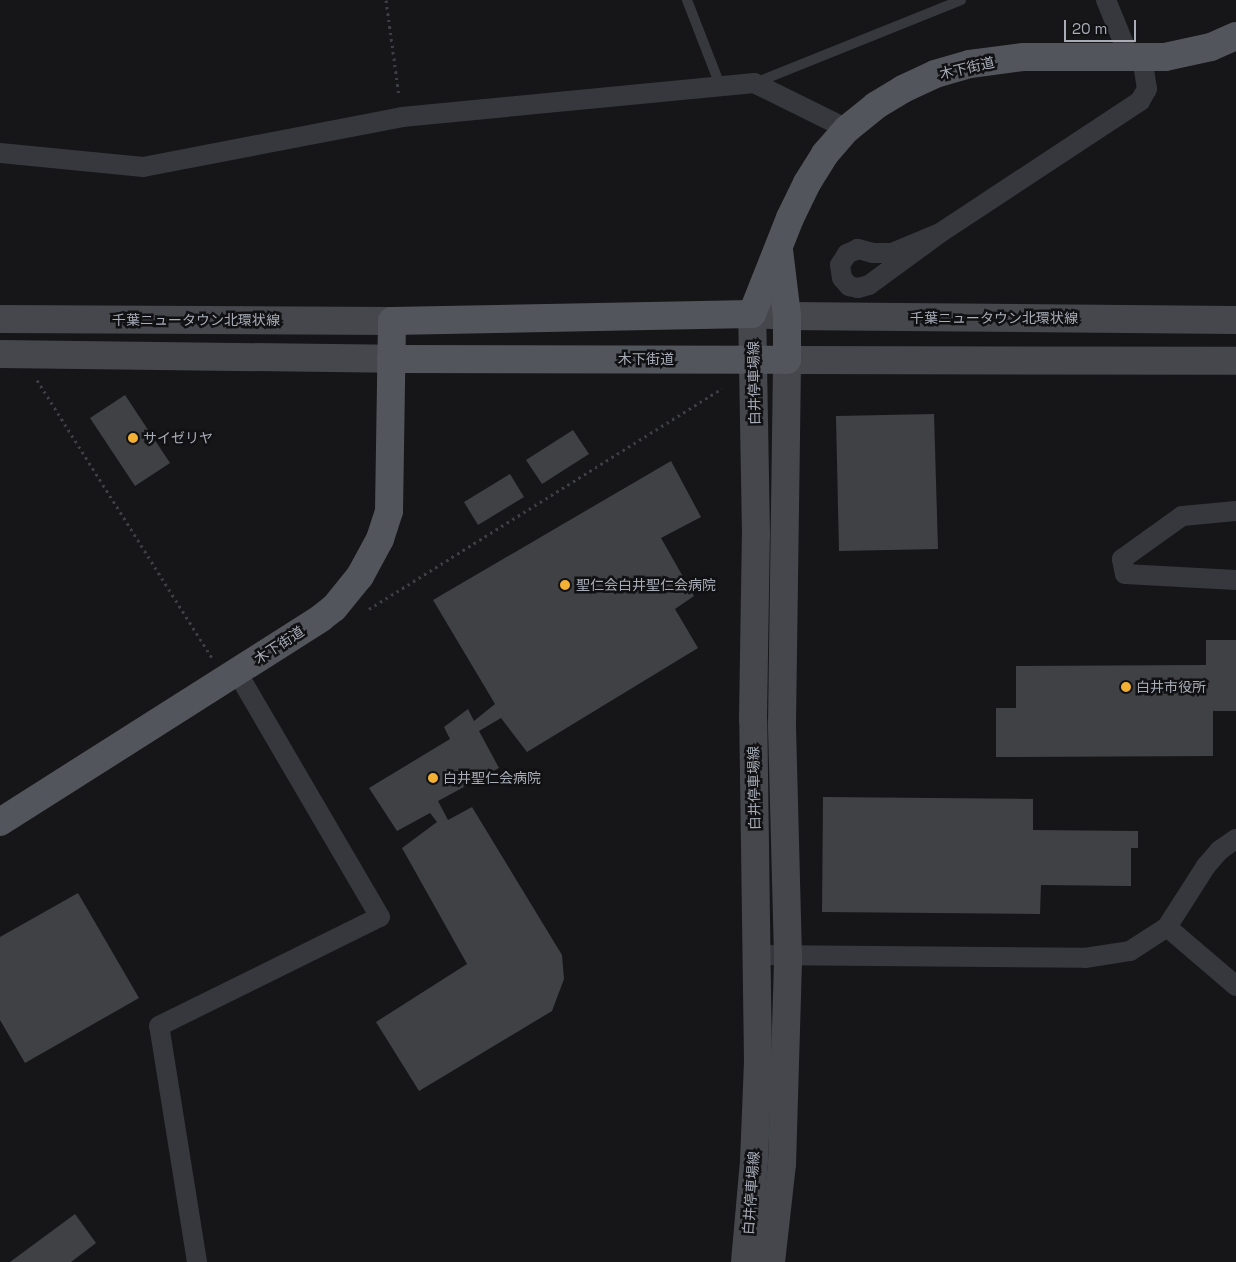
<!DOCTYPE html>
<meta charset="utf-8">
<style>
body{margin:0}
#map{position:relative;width:1236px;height:1262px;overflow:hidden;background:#161618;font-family:"Space Grotesk","Noto Sans JP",sans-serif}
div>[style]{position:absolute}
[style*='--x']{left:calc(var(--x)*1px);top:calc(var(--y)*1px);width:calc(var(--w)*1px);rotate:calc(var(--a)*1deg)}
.building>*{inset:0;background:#404145}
.path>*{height:3px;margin-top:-1.5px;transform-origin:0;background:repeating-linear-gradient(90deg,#3d3f44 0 2.5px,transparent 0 6.5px)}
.lane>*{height:10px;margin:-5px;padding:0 5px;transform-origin:5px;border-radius:5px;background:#37383d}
.street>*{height:20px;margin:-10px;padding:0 10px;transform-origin:10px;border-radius:10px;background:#37383d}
.secondary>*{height:28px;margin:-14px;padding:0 14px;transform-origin:14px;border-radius:14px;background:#45474d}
.primary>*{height:28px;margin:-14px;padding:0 14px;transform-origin:14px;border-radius:14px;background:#53555c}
.dots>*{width:14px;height:14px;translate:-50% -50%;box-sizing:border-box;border:2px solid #111113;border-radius:50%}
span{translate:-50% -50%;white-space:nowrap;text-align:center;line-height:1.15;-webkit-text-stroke:5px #111113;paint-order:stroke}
.street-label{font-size:14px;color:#a8adb8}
.poi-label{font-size:14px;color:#a8adb8}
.left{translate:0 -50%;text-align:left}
.scale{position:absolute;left:1064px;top:20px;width:72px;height:22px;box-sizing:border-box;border:2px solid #a8adb8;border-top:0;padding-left:6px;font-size:15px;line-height:18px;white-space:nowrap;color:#a8adb8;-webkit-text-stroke:4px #111113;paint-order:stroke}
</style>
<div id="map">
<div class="building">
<i style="clip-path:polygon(125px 395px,170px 463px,135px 486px,90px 418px)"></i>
<i style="clip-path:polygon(934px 414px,938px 549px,839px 551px,836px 416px)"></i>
<i style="clip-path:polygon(573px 430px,589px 454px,542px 484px,526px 460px)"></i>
<i style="clip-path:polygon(671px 461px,701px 517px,661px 538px,694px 596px,675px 609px,698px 648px,527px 752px,501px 718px,479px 731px,499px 768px,438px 801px,448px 820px,472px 807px,562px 955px,564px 979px,552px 1011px,419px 1091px,376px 1022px,467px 964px,402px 848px,437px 822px,430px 813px,397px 831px,369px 788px,450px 739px,444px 727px,468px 709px,474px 721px,495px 704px,433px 600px)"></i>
<i style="clip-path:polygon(510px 474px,524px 497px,478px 525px,464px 502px)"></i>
<i style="clip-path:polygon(1206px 640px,1236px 640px,1236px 711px,1213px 711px,1213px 756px,996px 757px,996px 708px,1016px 708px,1016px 666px,1206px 665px)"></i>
<i style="clip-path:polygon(823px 797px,1033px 799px,1033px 830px,1138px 831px,1138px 848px,1131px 848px,1131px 886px,1041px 885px,1040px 914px,822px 912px)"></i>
<i style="clip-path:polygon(78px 893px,139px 998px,25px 1063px,0 1020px,0 937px)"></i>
<i style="clip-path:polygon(75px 1214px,96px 1243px,71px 1262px,10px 1262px)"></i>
</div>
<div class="path">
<i style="--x:386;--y:0;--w:97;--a:82.3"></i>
<i style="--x:37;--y:380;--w:328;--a:57.8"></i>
<i style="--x:369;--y:609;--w:416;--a:-32"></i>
</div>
<div class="lane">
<i style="--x:687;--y:0;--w:91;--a:68.8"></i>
<i style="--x:755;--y:83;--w:222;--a:-21.9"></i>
</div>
<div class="street">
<i style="--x:1106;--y:0;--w:61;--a:67.7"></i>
<i style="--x:0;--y:153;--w:144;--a:5.6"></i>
<i style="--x:143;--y:167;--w:264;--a:-10.9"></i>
<i style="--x:402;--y:117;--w:354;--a:-5.5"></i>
<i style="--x:754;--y:83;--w:104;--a:26.3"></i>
<i style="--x:940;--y:233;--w:52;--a:157.4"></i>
<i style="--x:892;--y:253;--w:19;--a:180"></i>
<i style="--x:873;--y:253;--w:16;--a:-165"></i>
<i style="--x:858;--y:249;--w:12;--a:156"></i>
<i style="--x:847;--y:254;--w:13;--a:122"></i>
<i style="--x:840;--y:265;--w:13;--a:81"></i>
<i style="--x:842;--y:278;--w:11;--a:49"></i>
<i style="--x:849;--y:286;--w:9;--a:13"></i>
<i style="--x:858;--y:288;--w:11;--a:-15"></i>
<i style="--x:869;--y:285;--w:88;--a:-36.2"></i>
<i style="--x:940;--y:233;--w:240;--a:-33.4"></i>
<i style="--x:1140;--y:101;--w:14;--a:-60"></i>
<i style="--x:1147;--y:89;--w:33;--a:-99"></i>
<i style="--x:1236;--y:511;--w:54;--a:174.7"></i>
<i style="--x:1182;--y:516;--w:74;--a:144.4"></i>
<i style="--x:1122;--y:559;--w:15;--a:79"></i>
<i style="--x:1125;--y:574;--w:111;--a:3.1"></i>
<i style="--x:1167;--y:927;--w:91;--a:40.5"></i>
<i style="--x:757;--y:955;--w:328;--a:0.5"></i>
<i style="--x:1085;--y:958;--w:46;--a:-8.8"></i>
<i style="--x:1130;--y:951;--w:44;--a:-33"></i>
<i style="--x:1167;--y:927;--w:72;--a:-57.4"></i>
<i style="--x:1206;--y:866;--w:21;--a:-49"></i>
<i style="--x:1220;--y:850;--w:19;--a:-35"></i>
<i style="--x:197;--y:1262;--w:239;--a:-99.1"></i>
<i style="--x:159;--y:1026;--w:246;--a:-26.3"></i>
<i style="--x:380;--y:917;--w:284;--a:-120.3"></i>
</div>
<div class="secondary">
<i style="--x:0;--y:319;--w:392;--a:0.3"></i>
<i style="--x:0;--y:354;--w:391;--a:0.7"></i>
<i style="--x:745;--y:1262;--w:101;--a:-84.9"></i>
<i style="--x:754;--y:1161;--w:100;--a:-87.7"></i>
<i style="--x:758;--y:1061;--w:342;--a:-90.8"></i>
<i style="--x:753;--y:719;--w:184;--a:-89.1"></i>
<i style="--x:756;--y:535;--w:221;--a:-91"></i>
<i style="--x:752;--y:314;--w:35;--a:3"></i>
<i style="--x:787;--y:316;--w:449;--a:0.5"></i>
<i style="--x:771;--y:1262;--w:99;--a:-83.6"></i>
<i style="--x:782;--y:1164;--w:208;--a:-88.3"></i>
<i style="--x:788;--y:956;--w:233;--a:-91.5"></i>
<i style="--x:782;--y:723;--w:363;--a:-89.2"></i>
<i style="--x:787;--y:360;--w:449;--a:0.1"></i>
</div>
<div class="primary">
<i style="--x:391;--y:359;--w:396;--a:0.1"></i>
<i style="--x:787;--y:360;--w:44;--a:-90"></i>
<i style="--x:787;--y:316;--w:66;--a:-96.9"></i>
<i style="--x:0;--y:822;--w:380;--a:-32.4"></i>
<i style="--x:321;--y:618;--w:16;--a:-38"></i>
<i style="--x:334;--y:608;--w:41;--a:-50.9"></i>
<i style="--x:360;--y:576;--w:42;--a:-61.6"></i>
<i style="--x:380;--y:539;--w:29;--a:-72"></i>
<i style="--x:389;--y:511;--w:190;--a:-89.1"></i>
<i style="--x:392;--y:321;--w:360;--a:-1.1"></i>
<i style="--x:752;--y:314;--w:103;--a:-68.4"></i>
<i style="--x:790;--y:218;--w:39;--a:-64"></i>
<i style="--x:807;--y:183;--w:34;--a:-58"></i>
<i style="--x:825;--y:154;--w:33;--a:-49"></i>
<i style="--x:847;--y:129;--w:36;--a:-39"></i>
<i style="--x:875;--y:106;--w:33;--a:-31"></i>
<i style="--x:903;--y:89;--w:35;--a:-25"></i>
<i style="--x:935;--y:74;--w:36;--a:-16"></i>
<i style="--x:970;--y:64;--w:53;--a:-7.5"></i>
<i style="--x:1023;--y:57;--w:142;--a:0"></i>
<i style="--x:1165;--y:57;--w:47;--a:-12.3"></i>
<i style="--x:1211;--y:47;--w:27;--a:-24"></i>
</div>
<div class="dots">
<i style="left:133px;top:438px;background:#f2b134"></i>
<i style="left:565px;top:585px;background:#f2b134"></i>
<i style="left:1126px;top:687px;background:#f2b134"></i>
<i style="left:433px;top:778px;background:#f2b134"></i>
</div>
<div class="street-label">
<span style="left:967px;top:68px;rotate:-13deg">木下街道</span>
<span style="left:994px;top:318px">千葉ニュータウン北環状線</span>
<span style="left:196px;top:320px">千葉ニュータウン北環状線</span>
<span style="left:646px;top:359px">木下街道</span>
<span style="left:754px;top:383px;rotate:-91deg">白井停車場線</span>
<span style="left:279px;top:645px;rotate:-33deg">木下街道</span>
<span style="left:754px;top:788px;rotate:-91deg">白井停車場線</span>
<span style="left:751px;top:1193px;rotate:-86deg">白井停車場線</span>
</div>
<div class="poi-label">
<span class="left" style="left:143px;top:438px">サイゼリヤ</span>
<span class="left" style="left:576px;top:585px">聖仁会白井聖仁会病院</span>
<span class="left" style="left:1136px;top:687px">白井市役所</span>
<span class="left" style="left:443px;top:778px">白井聖仁会病院</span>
</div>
<div class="scale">20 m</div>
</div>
